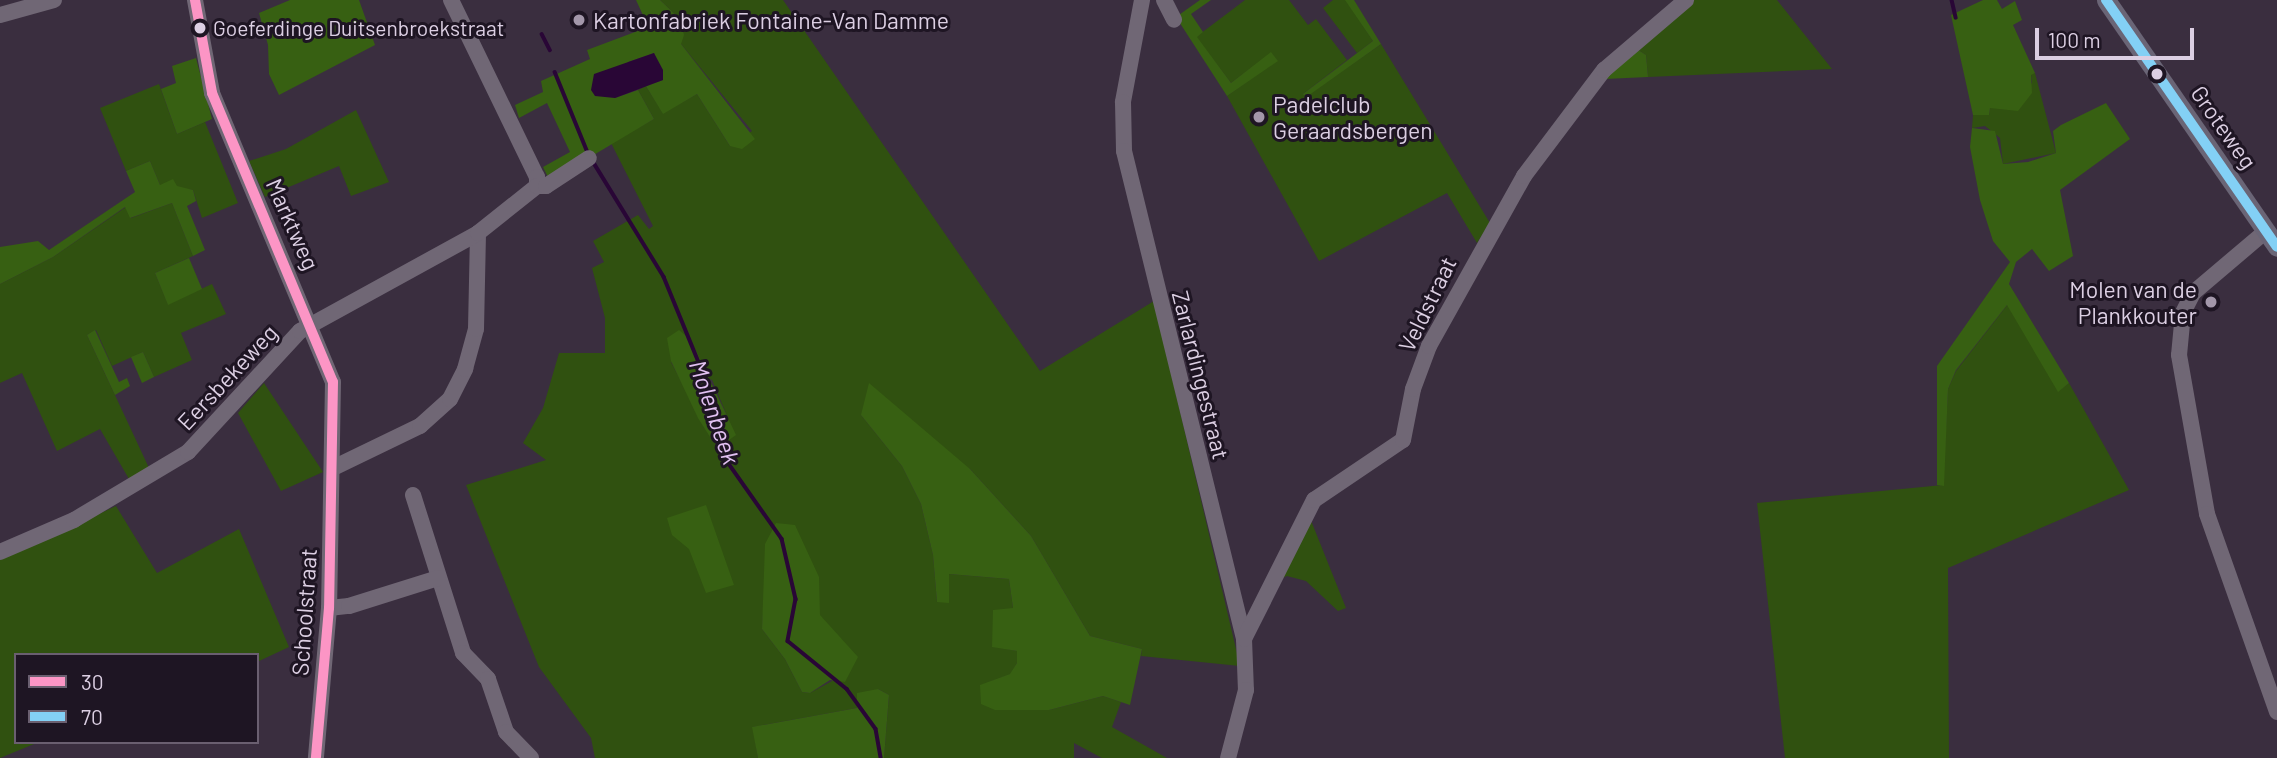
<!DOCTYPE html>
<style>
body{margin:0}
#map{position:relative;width:2277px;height:758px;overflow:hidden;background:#3a2e3f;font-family:Barlow,sans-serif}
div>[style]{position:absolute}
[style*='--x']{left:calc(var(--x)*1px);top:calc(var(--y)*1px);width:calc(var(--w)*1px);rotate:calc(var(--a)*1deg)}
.green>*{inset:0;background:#305110}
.forest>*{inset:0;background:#376012}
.water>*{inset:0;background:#290636}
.stream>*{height:3.5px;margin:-1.75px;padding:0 1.75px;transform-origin:1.75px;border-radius:1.75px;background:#290636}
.minor>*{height:16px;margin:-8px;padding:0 8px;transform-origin:8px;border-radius:8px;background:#706775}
.major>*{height:19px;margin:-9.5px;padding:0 9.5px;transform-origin:9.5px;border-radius:9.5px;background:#6a6576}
.bus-1>*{height:10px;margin:-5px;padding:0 5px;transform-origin:5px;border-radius:5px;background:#fc95c5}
.bus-2>*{height:10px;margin:-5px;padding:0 5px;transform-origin:5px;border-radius:5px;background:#83d0f5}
.dots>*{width:19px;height:19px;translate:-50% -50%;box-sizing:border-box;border:4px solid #1e1523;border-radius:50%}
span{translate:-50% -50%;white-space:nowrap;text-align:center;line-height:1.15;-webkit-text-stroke:6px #1e1523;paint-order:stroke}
.bus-label{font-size:21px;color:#dccfe3}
.left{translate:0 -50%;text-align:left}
.poi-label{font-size:23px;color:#dccfe3}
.right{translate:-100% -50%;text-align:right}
.street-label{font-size:23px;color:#dccfe3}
.water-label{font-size:24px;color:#e2c1f2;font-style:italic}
.legend{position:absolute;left:14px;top:653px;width:245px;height:91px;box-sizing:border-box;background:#1e1523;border:2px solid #6a5f70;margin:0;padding:9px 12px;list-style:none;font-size:21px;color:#dccfe3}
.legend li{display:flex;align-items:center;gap:14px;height:35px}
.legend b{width:35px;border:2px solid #6a5f70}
.scale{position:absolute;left:2035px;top:28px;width:159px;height:32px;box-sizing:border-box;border:4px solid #dccfe3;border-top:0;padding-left:9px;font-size:21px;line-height:24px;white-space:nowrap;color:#dccfe3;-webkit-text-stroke:5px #1e1523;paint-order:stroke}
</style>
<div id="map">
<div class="green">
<i style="clip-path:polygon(evenodd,660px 0,783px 0,1040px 371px,1154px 301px,1240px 666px,1141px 656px,1142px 649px,1090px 636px,1031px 536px,970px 469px,861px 415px,902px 466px,921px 504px,933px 555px,937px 602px,949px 574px,1009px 579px,1013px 608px,992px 646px,1017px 651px,1017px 663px,1011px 674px,992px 681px,1025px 709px,1049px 710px,1103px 696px,1121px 702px,1112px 727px,1167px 758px,1102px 758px,1074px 743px,1074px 758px,884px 758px,889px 695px,878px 689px,857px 708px,753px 727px,758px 758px,595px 758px,591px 738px,539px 667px,466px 485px,546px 460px,523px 443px,543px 408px,559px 353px,605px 353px,605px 318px,592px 268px,604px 262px,593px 241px,638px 215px,649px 229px,653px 226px,611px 143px,654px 119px,638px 90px,646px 86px,663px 113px,697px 94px,730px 146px,752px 131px,681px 44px,680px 19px,660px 0,671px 362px,712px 380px,728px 418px,712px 440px,671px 362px,660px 0,819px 577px,819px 615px,839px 638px,834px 680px,810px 693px,802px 692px,785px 659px,762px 629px,765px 583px,819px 577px)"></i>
<i style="clip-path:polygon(1245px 0,1289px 0,1308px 25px,1316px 19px,1347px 60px,1303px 94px,1305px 97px,1381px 44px,1490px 223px,1477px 243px,1447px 193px,1319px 261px,1227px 96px,1277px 60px,1271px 53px,1231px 83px,1196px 37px)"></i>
<i style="clip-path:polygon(1333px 0,1346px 0,1373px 41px,1357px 53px,1323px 8px)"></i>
<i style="clip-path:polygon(1690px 0,1777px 0,1832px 69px,1648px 77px,1646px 55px,1632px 46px)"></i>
<i style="clip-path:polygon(2035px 73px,2056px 153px,2003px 164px,2000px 138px,1985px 126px,1972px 128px,1973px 115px,1989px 115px,1990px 107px,2032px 83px,2031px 74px)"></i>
<i style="clip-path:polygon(159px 84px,177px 134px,205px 122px,238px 203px,202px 218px,193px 190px,160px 185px,150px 161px,126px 171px,100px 108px)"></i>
<i style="clip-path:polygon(356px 110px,389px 182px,351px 196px,339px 166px,265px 197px,249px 161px,286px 149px)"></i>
<i style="clip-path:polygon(172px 203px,193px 256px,155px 273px,168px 304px,212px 284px,226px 314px,181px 333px,192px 360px,154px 377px,143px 352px,112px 366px,96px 330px,87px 335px,149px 468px,129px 479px,100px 429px,57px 451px,22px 373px,0 383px,0 284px,53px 257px,126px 207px,131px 218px)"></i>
<i style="clip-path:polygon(2008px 304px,2058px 391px,2069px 383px,2129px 490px,1948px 568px,1949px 758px,1785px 758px,1757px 503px,1943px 485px,1948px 389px,1956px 371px)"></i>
<i style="clip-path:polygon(264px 383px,323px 472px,281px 491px,238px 413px)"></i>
<i style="clip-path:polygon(116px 506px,157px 573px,239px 529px,289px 647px,257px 662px,257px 655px,16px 655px,16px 742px,39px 742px,0 758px,0 560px)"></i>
<i style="clip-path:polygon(1308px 513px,1346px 608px,1338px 611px,1306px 581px,1287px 576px,1274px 582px)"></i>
</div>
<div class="forest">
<i style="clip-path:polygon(290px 0,359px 0,375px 45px,279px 95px,269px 74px,268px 45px,259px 13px)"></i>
<i style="clip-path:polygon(636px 0,660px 0,680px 19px,684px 35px,681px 44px,755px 139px,742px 149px,730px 146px,697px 94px,663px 114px,646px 86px,663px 80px,654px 53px,628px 62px,615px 98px,638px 90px,654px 119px,550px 181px,543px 167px,570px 152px,547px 103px,519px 118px,515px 105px,543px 92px,541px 81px,590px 59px,587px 50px,643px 29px,647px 24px)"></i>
<i style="clip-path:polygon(1200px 0,1211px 0,1191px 14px,1203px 32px,1197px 37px,1231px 83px,1271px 52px,1278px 61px,1227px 96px,1176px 17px)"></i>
<i style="clip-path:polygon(1345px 0,1354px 0,1381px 44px,1305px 98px,1303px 94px,1373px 41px)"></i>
<i style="clip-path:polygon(1983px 0,1997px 0,2002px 9px,2015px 1px,2022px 20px,2013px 25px,2035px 73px,2031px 75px,2032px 93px,2018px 111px,1990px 108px,1989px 115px,1973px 115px,1951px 15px)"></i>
<i style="clip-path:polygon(1632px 46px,1646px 55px,1648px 77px,1605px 79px)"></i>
<i style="clip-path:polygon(196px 58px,212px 119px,177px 134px,161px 89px,176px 83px,172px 66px)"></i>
<i style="clip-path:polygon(2106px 103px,2130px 139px,2060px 190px,2073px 256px,2049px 271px,2032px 249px,2016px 262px,2009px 284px,2069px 383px,2058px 392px,2007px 305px,1956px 370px,1948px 389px,1944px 486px,1937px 485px,1937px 366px,2010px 262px,1993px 241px,1980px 200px,1970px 147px,1972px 128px,1995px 131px,2003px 164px,2028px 162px,2056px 153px,2053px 131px,2061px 125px)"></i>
<i style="clip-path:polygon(150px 161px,160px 185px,173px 179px,177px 186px,193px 190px,196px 201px,187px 206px,205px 250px,193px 256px,172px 203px,130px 218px,125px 207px,53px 257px,0 284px,0 247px,38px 241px,49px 250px,135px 192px,126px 171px)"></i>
<i style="clip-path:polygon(189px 258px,202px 289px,168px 305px,155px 273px)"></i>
<i style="clip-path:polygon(95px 330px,119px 382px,127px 378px,130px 386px,115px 395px,87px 335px)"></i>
<i style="clip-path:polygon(679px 330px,691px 340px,736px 435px,722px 445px,712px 440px,698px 418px,671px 361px,667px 338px)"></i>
<i style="clip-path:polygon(143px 352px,154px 377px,142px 383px,131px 357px)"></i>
<i style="clip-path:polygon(869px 383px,970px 469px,1031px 536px,1090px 636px,1142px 649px,1130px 705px,1103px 696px,1049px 710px,995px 710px,981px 704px,980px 685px,1010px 674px,1017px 663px,1017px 651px,992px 647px,993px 610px,1013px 608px,1009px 579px,949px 574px,949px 603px,937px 602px,933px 555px,921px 504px,902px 466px,861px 415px)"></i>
<i style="clip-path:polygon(706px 505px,734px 585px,706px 593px,689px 549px,672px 535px,667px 518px)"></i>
<i style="clip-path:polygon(776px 523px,795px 525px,819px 577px,820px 615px,858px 657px,845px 682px,830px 680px,810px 693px,802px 692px,785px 659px,762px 629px,765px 544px)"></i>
<i style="clip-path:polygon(878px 689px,889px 695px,884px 758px,758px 758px,752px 727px,857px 708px,857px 693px)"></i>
</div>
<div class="water">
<i style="clip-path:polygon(654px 53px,663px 70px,663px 80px,615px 98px,595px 96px,591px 90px,594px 74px)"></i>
</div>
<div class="stream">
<i style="--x:1952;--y:0;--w:18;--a:77"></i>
<i style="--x:542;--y:34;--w:18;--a:63"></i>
<i style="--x:555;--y:72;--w:87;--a:67.8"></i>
<i style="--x:594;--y:163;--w:134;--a:58.4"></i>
<i style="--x:664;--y:277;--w:139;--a:67.7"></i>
<i style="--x:717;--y:406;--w:56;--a:79.7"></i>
<i style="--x:727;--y:461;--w:95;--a:54.8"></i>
<i style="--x:782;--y:539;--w:62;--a:76.9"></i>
<i style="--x:796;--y:599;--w:43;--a:100.8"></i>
<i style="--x:788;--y:641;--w:76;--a:39.1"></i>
<i style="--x:847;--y:689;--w:49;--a:54.1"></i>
<i style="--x:876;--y:729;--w:29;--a:80"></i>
</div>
<div class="minor">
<i style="--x:195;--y:0;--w:95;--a:79.6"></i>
<i style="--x:212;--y:93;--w:313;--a:67.3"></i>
<i style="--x:333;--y:382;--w:226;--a:91"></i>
<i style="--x:329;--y:608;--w:151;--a:95"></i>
<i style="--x:451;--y:0;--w:197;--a:64.1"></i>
<i style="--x:537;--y:177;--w:9;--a:90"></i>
<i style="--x:1142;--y:0;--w:104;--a:100.6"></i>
<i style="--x:1123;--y:102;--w:49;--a:88.8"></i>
<i style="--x:1124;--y:151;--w:503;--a:76.18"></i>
<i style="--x:1244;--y:639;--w:51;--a:87.8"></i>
<i style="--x:1246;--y:690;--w:70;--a:104.8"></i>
<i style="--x:1164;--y:0;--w:22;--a:63"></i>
<i style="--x:0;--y:15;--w:56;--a:-15.5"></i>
<i style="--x:2266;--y:231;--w:96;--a:139.7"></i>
<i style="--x:2193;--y:293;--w:22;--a:117"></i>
<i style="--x:2183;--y:313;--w:42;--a:95.4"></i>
<i style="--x:2179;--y:355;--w:161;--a:80"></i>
<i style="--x:2207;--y:514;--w:210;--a:70.5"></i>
<i style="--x:333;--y:468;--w:97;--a:-25.8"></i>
<i style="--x:420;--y:426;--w:40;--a:-42"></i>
<i style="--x:450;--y:399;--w:34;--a:-63"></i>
<i style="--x:465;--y:369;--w:41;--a:-74.6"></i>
<i style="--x:476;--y:329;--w:96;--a:-88.8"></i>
<i style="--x:413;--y:495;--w:166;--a:72.4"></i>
<i style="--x:463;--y:653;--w:36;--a:46"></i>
<i style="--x:488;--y:679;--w:56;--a:71.2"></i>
<i style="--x:506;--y:732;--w:36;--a:46"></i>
<i style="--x:0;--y:552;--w:81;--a:-23.4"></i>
<i style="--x:74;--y:520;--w:133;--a:-30.8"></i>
<i style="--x:188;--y:452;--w:165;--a:-47.2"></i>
<i style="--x:300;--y:331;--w:203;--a:-28.8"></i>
<i style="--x:478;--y:233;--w:75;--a:-38.5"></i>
<i style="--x:537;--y:186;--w:9;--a:0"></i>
<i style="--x:546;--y:186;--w:51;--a:-33.1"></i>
<i style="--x:329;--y:608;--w:20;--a:-6"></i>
<i style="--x:349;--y:606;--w:93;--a:-17.5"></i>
<i style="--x:1244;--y:639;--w:156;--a:-63.3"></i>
<i style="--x:1314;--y:500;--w:107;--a:-34"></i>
<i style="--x:1403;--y:440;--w:52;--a:-78.9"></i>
<i style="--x:1413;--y:389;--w:46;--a:-69.6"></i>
<i style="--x:1429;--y:346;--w:195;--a:-60.8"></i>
<i style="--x:1524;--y:176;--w:133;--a:-53"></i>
<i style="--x:1604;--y:70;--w:108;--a:-40.5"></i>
</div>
<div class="major">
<i style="--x:2106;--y:0;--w:300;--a:55.3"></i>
</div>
<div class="bus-1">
<i style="--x:195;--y:0;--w:95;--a:79.6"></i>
<i style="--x:212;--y:93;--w:313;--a:67.3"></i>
<i style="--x:333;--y:382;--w:226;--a:91"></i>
<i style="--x:329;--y:608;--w:151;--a:95"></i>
</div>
<div class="bus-2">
<i style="--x:2106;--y:0;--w:300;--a:55.3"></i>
</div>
<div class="dots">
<i style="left:579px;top:20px;background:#a397aa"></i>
<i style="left:200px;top:28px;background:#dccfe3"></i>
<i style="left:2157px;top:74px;background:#dccfe3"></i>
<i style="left:1259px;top:117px;background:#a397aa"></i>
<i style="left:2211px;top:302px;background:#a397aa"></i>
</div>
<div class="bus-label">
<span class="left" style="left:213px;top:28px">Goeferdinge Duitsenbroekstraat</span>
</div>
<div class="poi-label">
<span class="left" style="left:593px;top:20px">Kartonfabriek Fontaine-Van Damme</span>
<span class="left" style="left:1273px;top:117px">Padelclub<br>Geraardsbergen</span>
<span class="right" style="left:2197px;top:302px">Molen van de<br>Plankkouter</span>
</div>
<div class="street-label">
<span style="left:2224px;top:127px;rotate:55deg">Groteweg</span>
<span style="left:293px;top:224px;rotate:66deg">Marktweg</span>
<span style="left:1427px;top:304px;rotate:-64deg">Veldstraat</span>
<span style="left:1201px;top:375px;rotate:76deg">Zarlardingestraat</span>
<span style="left:227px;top:377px;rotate:-47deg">Eersbekeweg</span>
<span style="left:304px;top:612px;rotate:-86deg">Schoolstraat</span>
</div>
<div class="water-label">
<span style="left:715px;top:412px;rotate:71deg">Molenbeek</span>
</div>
<ul class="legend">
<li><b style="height:9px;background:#fc95c5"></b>30</li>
<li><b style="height:9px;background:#83d0f5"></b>70</li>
</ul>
<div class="scale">100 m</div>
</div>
